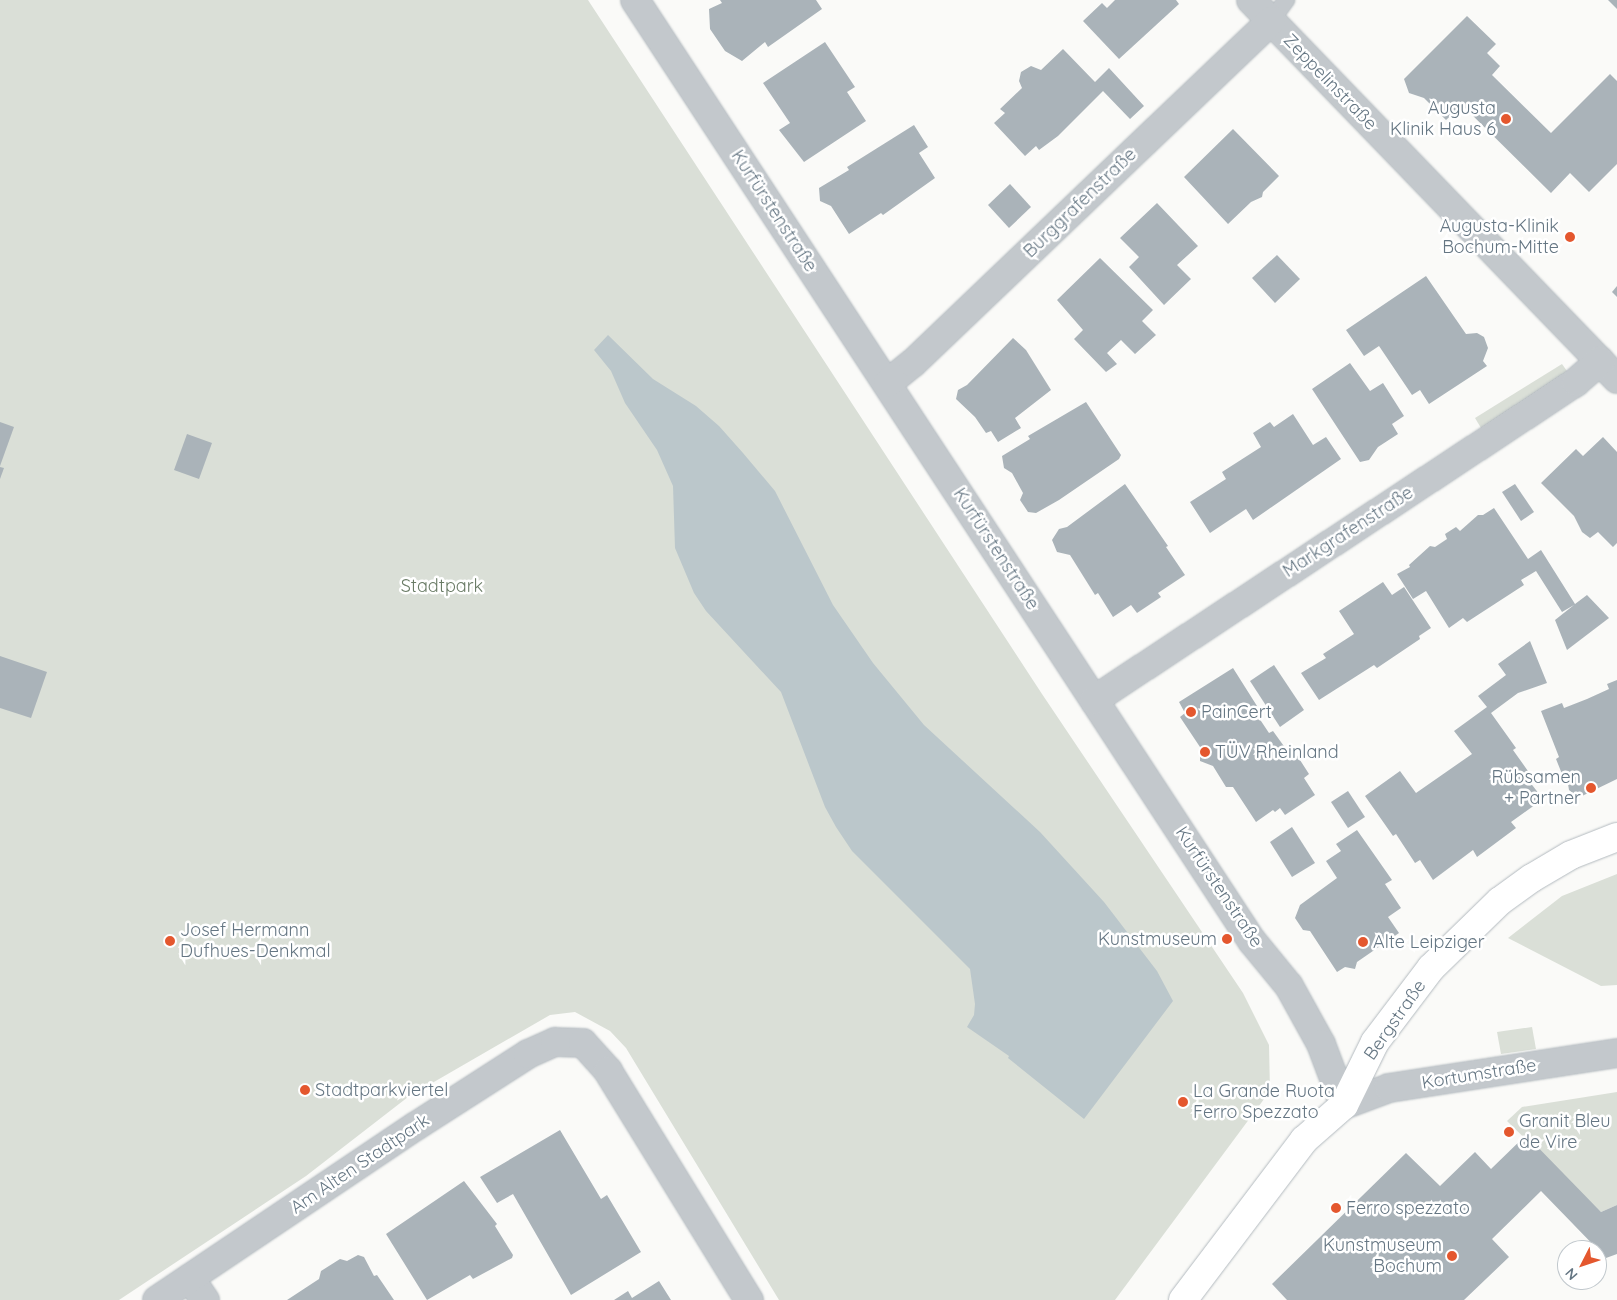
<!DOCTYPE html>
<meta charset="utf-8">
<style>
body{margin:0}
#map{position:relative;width:1617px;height:1300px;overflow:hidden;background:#fafaf8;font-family:Quicksand,sans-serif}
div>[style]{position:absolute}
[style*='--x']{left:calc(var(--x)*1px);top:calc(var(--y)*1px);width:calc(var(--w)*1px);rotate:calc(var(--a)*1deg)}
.green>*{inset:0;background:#dadfd7}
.water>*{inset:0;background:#bbc7cb}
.building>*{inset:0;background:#aab3b9}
.roads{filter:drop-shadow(0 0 1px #b3babf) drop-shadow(0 0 1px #b3babf)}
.lane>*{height:16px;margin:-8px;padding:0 8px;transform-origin:8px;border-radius:8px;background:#c3c8cc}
.street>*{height:28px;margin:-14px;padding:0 14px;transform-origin:14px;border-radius:14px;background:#c3c8cc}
.secondary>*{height:28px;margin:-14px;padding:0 14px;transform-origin:14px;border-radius:14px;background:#fff}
.dots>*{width:14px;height:14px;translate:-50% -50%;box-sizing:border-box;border:2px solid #fff;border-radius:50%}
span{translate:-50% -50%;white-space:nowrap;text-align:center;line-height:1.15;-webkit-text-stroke:5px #fff;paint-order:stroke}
.street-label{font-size:18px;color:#657683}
.poi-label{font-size:18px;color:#657683}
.right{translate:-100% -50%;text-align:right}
.left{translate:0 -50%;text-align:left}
.park-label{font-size:18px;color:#687a64}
.north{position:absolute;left:1557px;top:1240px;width:50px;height:50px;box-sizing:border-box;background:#fff;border:1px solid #c1c8cd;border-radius:50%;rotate:229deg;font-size:14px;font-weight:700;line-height:20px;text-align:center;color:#657683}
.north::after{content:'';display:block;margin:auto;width:18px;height:22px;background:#e4572e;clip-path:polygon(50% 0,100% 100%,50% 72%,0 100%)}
</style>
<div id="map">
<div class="green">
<i style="clip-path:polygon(0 0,588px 0,1042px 694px,1243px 993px,1269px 1045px,1270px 1091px,1115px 1300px,779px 1300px,626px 1048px,610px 1031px,575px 1012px,550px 1015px,408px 1097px,306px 1176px,119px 1300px,0 1300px)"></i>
<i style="clip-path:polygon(1562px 364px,1567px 371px,1562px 376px,1481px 428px,1475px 418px)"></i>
<i style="clip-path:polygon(1617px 874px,1617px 985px,1601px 986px,1508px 938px,1562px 896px)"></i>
<i style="clip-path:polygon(1532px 1027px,1536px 1049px,1501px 1054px,1497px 1032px)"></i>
<i style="clip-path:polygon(1617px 1092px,1617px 1205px,1601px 1212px,1507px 1121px,1522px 1107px)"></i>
</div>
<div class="water">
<i style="clip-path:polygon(608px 335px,653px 379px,696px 406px,719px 426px,743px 453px,775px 491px,833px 605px,873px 663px,924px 725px,1040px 832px,1104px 902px,1157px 971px,1173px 1001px,1084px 1119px,1008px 1058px,1009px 1056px,967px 1027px,974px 1015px,975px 1004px,970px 969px,852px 851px,836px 827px,825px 807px,781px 692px,706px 611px,694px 593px,675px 548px,673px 486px,657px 450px,625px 403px,611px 371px,594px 350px)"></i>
</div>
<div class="building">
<i style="clip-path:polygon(720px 0,816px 0,822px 9px,768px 47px,765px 42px,742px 61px,725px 51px,710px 29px,709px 9px,722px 3px)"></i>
<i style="clip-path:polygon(1115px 0,1176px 0,1179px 4px,1119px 59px,1083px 21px,1102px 3px,1107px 8px)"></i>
<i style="clip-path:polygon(1608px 0,1617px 0,1617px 9px)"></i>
<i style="clip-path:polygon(1467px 16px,1496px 44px,1487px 53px,1500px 66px,1492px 75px,1551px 133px,1610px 74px,1617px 81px,1617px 164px,1589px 192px,1570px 173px,1551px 193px,1462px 105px,1446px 120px,1424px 98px,1409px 93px,1404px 79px)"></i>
<i style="clip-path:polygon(825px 42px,855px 87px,847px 92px,866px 121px,804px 162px,779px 130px,790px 123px,763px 83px)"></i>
<i style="clip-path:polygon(1063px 49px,1095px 82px,1109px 68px,1144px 106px,1130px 119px,1103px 91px,1058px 136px,1039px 150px,1036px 146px,1025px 156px,994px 123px,1005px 113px,1000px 109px,1022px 88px,1019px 81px,1021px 72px,1031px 66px,1041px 70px)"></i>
<i style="clip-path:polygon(914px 125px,928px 147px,919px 153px,935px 178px,883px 215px,881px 213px,849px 234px,831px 206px,820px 201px,819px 188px,849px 170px,847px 167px)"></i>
<i style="clip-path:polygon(1233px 129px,1279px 176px,1263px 192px,1262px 197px,1251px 202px,1228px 224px,1184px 177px)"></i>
<i style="clip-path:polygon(1010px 184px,1031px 207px,1009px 228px,988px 205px)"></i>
<i style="clip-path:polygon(1157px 203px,1198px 246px,1177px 265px,1191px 279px,1164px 305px,1129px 267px,1139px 257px,1120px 238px)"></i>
<i style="clip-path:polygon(1277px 255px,1300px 279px,1275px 303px,1252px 278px)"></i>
<i style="clip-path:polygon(1100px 258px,1153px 310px,1142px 321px,1156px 335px,1135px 354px,1121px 340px,1107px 353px,1117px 364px,1106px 372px,1074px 339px,1083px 330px,1057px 300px)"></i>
<i style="clip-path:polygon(1426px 276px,1466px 334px,1477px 333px,1484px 337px,1488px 348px,1483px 361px,1487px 366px,1429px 404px,1420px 390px,1412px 395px,1379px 346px,1364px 356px,1346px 330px)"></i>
<i style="clip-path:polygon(1617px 286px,1617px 297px,1612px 292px)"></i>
<i style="clip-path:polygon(1013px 338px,1026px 350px,1051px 390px,1015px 418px,1021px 428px,998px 442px,991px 431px,986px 433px,975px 417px,956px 399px,958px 390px,967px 385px)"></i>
<i style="clip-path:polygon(1350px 363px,1370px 391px,1383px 383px,1404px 416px,1392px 424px,1398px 434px,1378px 447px,1369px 460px,1360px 462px,1312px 389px)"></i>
<i style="clip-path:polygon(1086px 402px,1121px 455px,1119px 459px,1059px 500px,1036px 513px,1028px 512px,1020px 500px,1023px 493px,1012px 473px,1004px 468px,1002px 456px,1030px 439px,1028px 436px)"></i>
<i style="clip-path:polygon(1293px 414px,1313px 445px,1326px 437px,1341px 459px,1253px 520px,1246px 509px,1210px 533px,1190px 502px,1226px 479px,1222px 472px,1261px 447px,1253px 433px,1270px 422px,1274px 427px)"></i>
<i style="clip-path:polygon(0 422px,14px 427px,0 466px)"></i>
<i style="clip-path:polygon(187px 434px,212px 443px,199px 479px,174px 470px)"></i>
<i style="clip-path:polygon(1603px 437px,1617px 452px,1617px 543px,1613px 547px,1598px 532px,1590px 538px,1582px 532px,1574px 516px,1541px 483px,1576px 449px,1583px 456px)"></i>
<i style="clip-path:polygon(0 467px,4px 468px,0 479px)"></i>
<i style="clip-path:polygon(1125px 484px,1168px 546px,1166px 547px,1185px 575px,1158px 593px,1161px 597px,1137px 613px,1131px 605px,1113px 617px,1098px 593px,1095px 595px,1070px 555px,1057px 552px,1052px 540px,1059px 529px,1067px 527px)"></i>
<i style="clip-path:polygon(1515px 484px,1534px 512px,1521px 521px,1502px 492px)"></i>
<i style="clip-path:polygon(1494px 508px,1528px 559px,1541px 550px,1575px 604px,1587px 595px,1609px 618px,1567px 650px,1555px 620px,1574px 605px,1562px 612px,1536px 571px,1521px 580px,1524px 585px,1467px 622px,1463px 618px,1449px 628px,1426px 591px,1413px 599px,1397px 574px,1410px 567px,1409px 565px,1430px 546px,1435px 547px,1447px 539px,1445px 534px,1456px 527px,1460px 531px,1478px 515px,1483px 515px)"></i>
<i style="clip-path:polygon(1383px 582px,1392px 595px,1404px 587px,1431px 628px,1419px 636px,1420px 639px,1377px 668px,1374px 665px,1319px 700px,1301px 673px,1326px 658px,1323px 654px,1354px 634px,1339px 611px)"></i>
<i style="clip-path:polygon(1530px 641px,1547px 683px,1518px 693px,1491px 713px,1516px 748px,1513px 750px,1533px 778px,1529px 781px,1543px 799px,1511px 822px,1516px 828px,1477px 857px,1473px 850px,1433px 880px,1420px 860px,1415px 863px,1396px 834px,1393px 836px,1365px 796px,1400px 771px,1416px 793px,1472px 754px,1454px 731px,1487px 707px,1478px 696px,1506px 675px,1498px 664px)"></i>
<i style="clip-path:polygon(0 656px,47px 672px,31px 718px,0 708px)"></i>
<i style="clip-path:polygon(1274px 665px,1304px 710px,1280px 727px,1250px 681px)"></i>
<i style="clip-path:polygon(1233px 668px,1257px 706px,1253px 709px,1269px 733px,1273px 731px,1286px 749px,1291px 746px,1309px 774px,1304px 778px,1315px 795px,1285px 815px,1280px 808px,1275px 812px,1273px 810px,1256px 822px,1233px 787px,1226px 787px,1213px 766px,1200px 761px,1200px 747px,1180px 717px,1185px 713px,1179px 702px)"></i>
<i style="clip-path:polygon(1617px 680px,1617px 779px,1582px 796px,1575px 795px,1569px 790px,1567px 778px,1564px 779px,1556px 759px,1559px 757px,1541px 711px,1562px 703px,1564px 708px,1587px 699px,1609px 689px,1607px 684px)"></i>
<i style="clip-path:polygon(1348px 791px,1365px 817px,1348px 828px,1331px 802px)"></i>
<i style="clip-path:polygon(1292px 827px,1315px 863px,1292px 877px,1270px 842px)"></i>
<i style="clip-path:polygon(1357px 830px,1392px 880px,1385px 884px,1401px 908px,1388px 917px,1399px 933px,1357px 962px,1355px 969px,1345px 967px,1337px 972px,1310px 931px,1303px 930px,1295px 918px,1300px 905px,1337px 878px,1326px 861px,1341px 851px,1336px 844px)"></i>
<i style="clip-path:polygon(560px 1130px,601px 1199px,607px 1195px,641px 1252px,571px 1295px,513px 1194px,497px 1203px,480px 1177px)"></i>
<i style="clip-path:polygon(1526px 1135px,1601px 1212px,1617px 1205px,1617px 1254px,1606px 1258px,1541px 1191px,1492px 1239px,1509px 1257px,1464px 1300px,1287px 1300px,1272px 1284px,1406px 1153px,1440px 1186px,1475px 1152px,1491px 1169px)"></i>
<i style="clip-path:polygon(464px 1181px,497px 1224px,495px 1226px,513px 1255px,512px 1258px,473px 1279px,470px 1275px,427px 1300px,386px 1234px)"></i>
<i style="clip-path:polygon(358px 1255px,364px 1257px,374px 1276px,377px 1275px,394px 1300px,287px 1300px,319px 1279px,321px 1271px,340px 1259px,347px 1261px)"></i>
<i style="clip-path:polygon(659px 1281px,671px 1300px,614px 1300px,628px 1291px,632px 1298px)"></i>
</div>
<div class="roads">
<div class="lane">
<i style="--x:1271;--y:21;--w:26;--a:-54"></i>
</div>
<div class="street">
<i style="--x:635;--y:0;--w:1125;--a:56.75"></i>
<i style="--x:1252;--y:941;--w:58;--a:50.6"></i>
<i style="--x:1289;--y:986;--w:66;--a:61.1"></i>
<i style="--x:1321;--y:1044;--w:65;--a:69.3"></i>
<i style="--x:1344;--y:1105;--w:48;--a:-20.7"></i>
<i style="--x:1389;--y:1088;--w:231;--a:-8.7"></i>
<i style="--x:1251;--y:0;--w:527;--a:46"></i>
<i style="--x:888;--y:383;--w:32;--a:-39"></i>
<i style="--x:913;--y:363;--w:495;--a:-43.7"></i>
<i style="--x:1094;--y:700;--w:577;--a:-33.41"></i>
<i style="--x:1576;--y:382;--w:32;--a:-41"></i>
<i style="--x:190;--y:1278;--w:27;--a:56"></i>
<i style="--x:157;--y:1300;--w:312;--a:-33.9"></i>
<i style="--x:416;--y:1126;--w:133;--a:-32.7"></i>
<i style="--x:528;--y:1054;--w:30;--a:-24"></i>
<i style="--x:555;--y:1042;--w:28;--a:2"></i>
<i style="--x:583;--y:1043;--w:38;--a:48"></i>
<i style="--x:608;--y:1071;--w:269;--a:58.4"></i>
</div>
<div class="secondary">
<i style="--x:1183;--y:1300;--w:201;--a:-52.9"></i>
<i style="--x:1304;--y:1140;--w:53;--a:-41.2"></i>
<i style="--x:1344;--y:1105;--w:70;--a:-63.8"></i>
<i style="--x:1375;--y:1042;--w:93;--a:-52.9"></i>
<i style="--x:1431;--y:968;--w:96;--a:-44.2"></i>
<i style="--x:1500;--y:901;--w:39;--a:-36"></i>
<i style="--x:1532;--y:878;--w:45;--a:-30.5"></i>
<i style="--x:1571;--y:855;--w:49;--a:-21.4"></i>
</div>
</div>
<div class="dots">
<i style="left:1506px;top:119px;background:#e4572e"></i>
<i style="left:1570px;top:237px;background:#e4572e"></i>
<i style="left:1191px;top:712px;background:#e4572e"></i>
<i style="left:1205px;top:752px;background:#e4572e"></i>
<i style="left:1591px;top:788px;background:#e4572e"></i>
<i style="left:1227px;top:939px;background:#e4572e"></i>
<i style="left:170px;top:941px;background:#e4572e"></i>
<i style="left:1363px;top:942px;background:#e4572e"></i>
<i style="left:305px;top:1090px;background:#e4572e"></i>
<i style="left:1183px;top:1102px;background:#e4572e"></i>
<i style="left:1509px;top:1132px;background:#e4572e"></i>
<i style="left:1336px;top:1208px;background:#e4572e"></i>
<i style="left:1452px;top:1256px;background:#e4572e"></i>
</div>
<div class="street-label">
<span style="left:1330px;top:82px;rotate:46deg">Zeppelinstraße</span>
<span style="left:1080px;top:203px;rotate:-44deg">Burggrafenstraße</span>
<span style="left:774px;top:211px;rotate:57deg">Kurfürstenstraße</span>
<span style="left:1348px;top:532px;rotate:-33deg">Markgrafenstraße</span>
<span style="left:996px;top:549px;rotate:57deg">Kurfürstenstraße</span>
<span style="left:1219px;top:887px;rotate:56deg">Kurfürstenstraße</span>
<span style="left:1395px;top:1020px;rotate:-55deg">Bergstraße</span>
<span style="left:1479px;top:1074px;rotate:-9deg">Kortumstraße</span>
<span style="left:360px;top:1164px;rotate:-34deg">Am Alten Stadtpark</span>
</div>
<div class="poi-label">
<span class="right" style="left:1496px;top:119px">Augusta<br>Klinik Haus 6</span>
<span class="right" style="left:1559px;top:237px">Augusta-Klinik<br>Bochum-Mitte</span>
<span class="left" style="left:1201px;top:712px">PainCert</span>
<span class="left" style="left:1215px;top:752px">TÜV Rheinland</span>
<span class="right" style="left:1581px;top:788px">Rübsamen<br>+ Partner</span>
<span class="left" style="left:180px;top:941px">Josef Hermann<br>Dufhues-Denkmal</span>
<span class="right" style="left:1217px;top:939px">Kunstmuseum</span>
<span class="left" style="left:1373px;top:942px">Alte Leipziger</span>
<span class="left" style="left:315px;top:1090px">Stadtparkviertel</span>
<span class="left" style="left:1193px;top:1102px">La Grande Ruota<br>Ferro Spezzato</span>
<span class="left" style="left:1519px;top:1132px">Granit Bleu<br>de Vire</span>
<span class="left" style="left:1346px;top:1208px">Ferro spezzato</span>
<span class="right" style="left:1442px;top:1256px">Kunstmuseum<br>Bochum</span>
</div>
<div class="park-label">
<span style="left:442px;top:586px">Stadtpark</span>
</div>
<div class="north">N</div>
</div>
